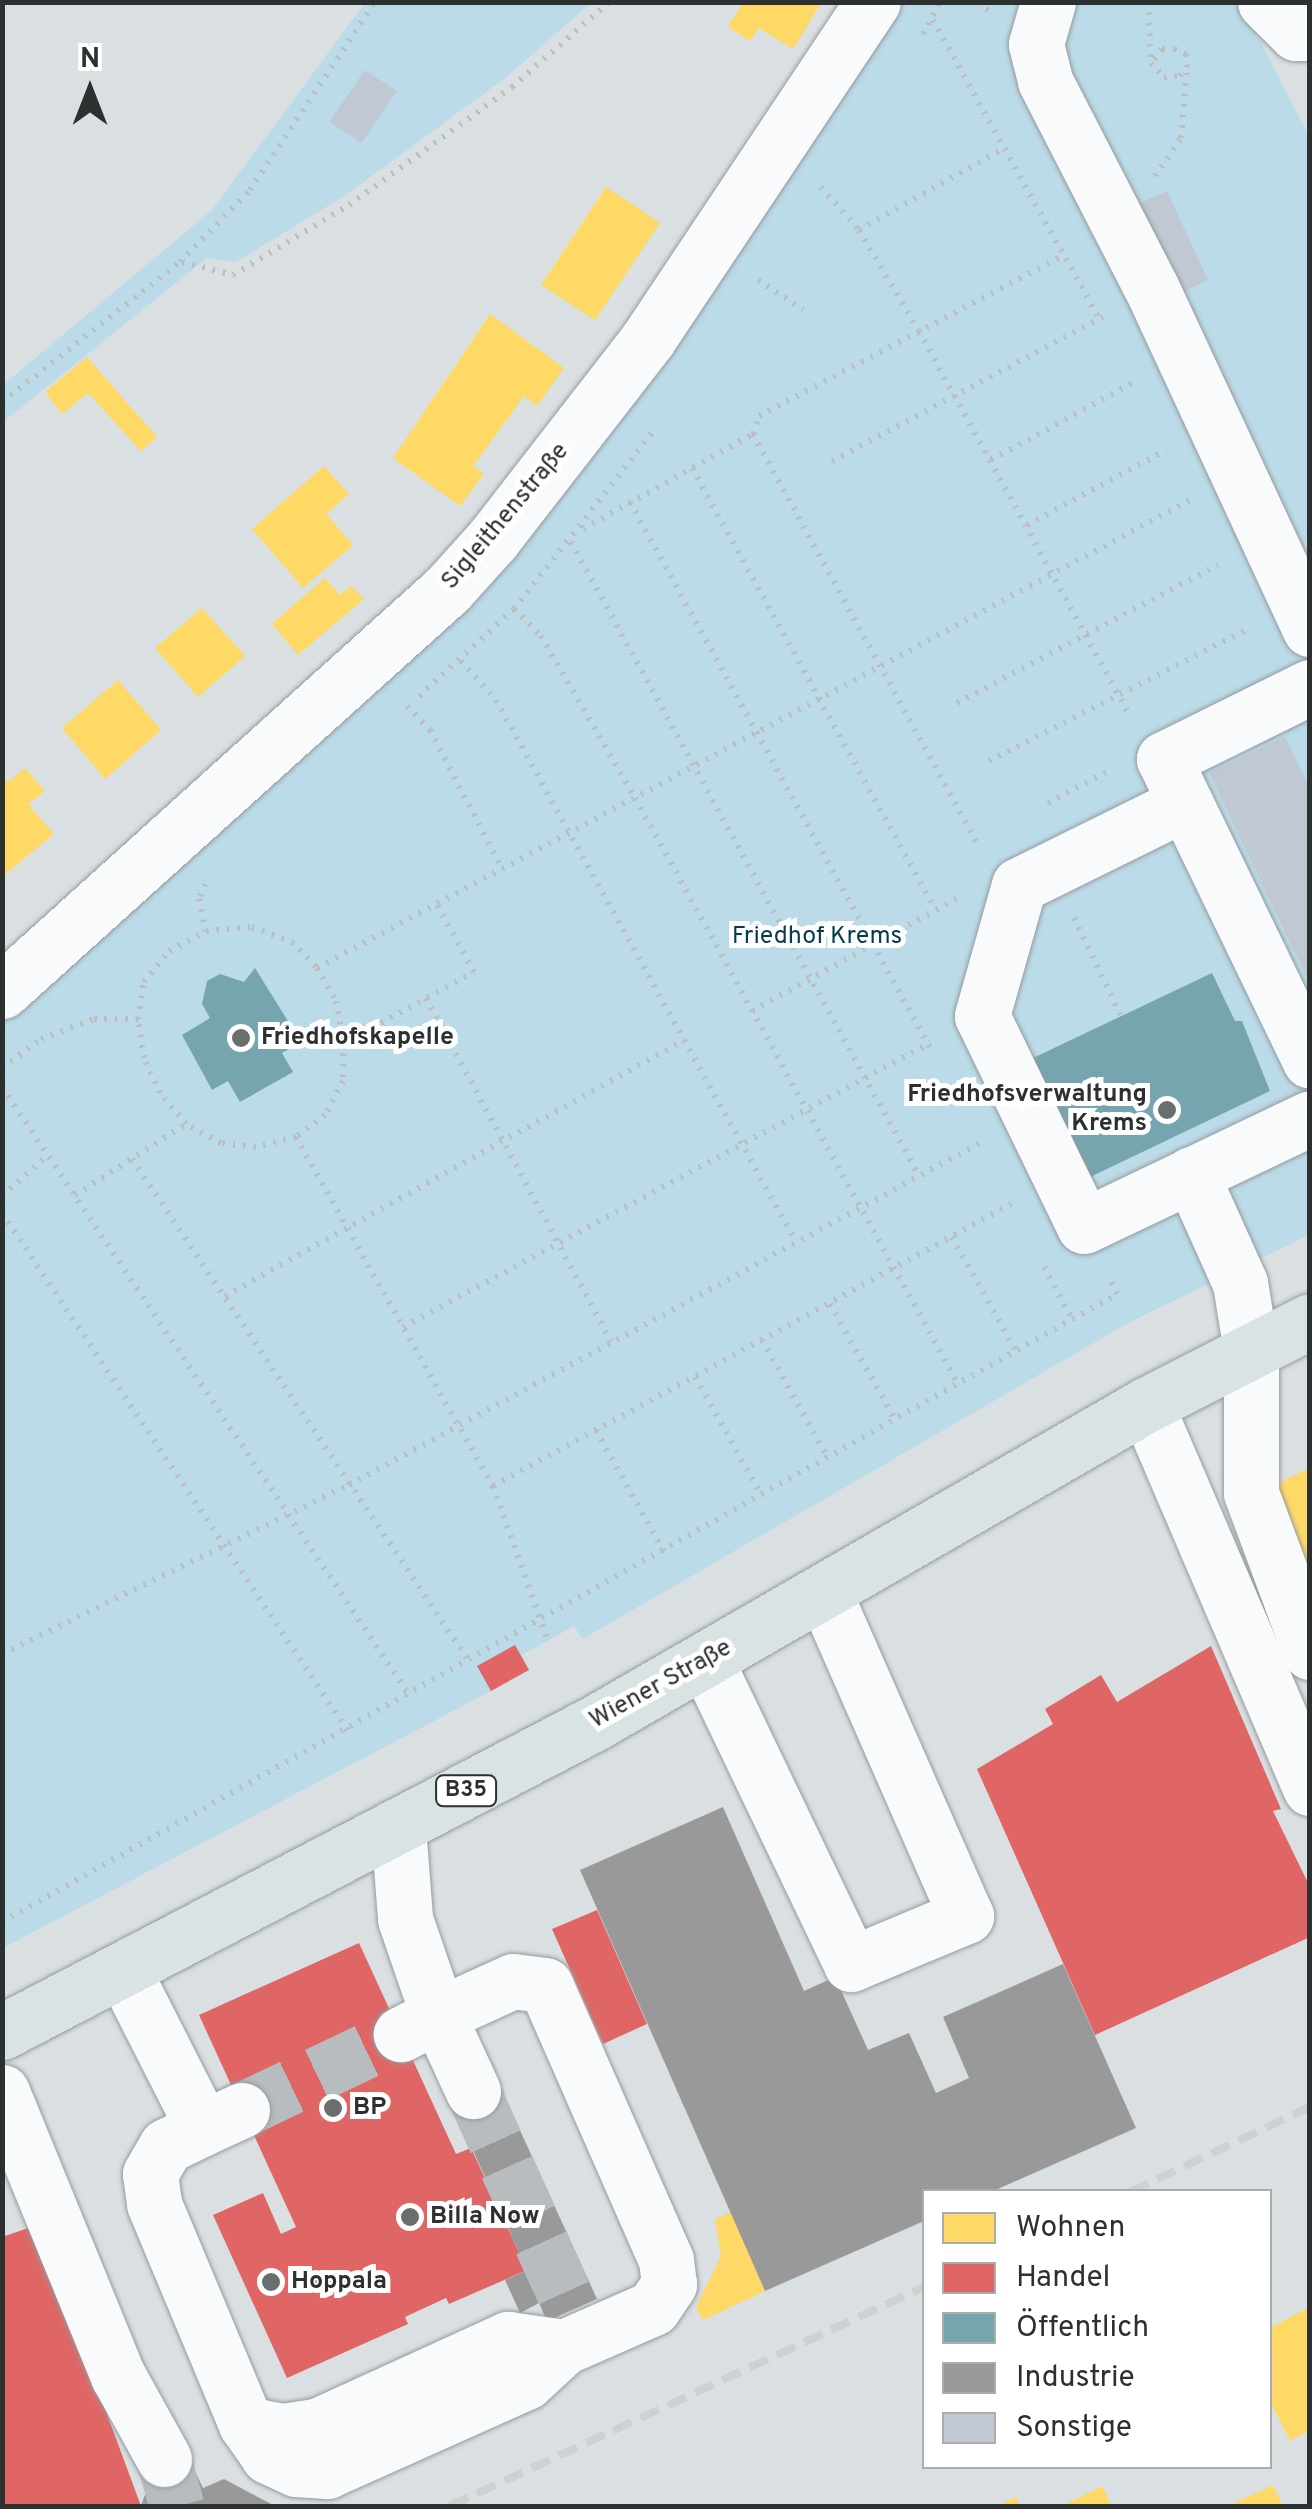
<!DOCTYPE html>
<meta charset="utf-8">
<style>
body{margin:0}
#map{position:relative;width:1312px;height:2509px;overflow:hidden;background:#dae0e2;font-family:Overpass,sans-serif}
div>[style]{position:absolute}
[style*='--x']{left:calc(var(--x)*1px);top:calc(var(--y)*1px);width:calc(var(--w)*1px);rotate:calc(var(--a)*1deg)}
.green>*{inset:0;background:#bbdbe9}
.homes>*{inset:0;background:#ffd966}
.shops>*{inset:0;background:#e06666}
.public>*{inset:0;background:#76a5af}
.industry>*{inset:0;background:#999}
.building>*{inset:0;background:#c0c9d3}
.minor-tunnel>*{height:55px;margin-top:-27.5px;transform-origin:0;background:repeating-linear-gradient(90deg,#b7bdbf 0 55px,transparent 0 83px)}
.path>*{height:6px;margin-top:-3px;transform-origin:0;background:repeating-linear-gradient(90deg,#bcbebf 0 2.5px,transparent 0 10.5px)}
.roads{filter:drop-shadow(0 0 2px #969b9c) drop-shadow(0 0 2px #969b9c)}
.minor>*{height:55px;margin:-27.5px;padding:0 27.5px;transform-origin:27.5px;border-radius:27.5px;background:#f9fafb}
.major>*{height:55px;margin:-27.5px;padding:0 27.5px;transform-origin:27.5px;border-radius:27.5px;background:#d9e3e4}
.rail>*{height:8px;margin-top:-4px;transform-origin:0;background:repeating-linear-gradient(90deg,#ced0d1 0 20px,transparent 0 30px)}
.dots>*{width:28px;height:28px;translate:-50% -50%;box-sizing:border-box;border:5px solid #fff;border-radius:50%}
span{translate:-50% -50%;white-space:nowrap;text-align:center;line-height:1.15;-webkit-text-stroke:10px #fff;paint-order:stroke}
.shield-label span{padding:2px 8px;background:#fff;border:2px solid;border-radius:8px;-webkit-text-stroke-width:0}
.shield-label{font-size:22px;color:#2c3031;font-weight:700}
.street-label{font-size:25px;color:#2c3031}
.park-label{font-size:25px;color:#053c4e}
.poi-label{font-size:25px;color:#2c3031;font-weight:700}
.left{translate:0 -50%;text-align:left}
.right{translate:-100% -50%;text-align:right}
.frame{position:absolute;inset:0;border:5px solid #2c3031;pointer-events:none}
.legend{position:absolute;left:922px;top:2189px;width:350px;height:280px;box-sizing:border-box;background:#fff;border:2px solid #abacad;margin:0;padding:12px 18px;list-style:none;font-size:30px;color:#2c3031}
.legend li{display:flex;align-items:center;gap:20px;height:50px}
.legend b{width:50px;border:2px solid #abacad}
.north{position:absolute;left:40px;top:40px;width:100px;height:100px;-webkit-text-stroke:8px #fff;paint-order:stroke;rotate:0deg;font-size:28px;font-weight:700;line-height:40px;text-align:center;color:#2c3031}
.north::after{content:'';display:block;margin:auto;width:35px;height:45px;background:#2c3031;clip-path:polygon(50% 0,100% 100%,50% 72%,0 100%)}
</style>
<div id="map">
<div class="green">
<i style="clip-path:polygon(365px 3px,591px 3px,504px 79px,343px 197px,236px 262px,207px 258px,3px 422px,3px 385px,212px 210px)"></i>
<i style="clip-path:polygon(891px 3px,1272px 3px,1251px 23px,1310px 138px,1309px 1235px,1130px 1322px,583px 1639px,574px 1626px,522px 1655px,529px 1670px,491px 1691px,3px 1948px,3px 1015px,484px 577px)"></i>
</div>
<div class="homes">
<i style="clip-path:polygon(743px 2px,822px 2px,793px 49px,759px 28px,750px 41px,728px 27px)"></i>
<i style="clip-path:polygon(606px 187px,660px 223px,595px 320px,541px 285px)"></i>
<i style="clip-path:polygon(490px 314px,564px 368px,537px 406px,524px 396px,473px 466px,484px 474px,460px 506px,393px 458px)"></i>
<i style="clip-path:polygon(87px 357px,157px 437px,141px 451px,88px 393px,62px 414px,45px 392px)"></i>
<i style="clip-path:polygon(324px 466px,349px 494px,326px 514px,353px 545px,303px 588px,252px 529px)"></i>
<i style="clip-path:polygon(325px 578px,340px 595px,351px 586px,364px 599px,298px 655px,272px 624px)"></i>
<i style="clip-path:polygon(202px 608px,245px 656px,198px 697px,155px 648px)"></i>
<i style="clip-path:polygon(118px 680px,161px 730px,105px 779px,62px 728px)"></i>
<i style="clip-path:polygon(25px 768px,45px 791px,28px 804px,54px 834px,2px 877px,2px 776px,8px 782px)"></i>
<i style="clip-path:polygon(1310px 1468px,1310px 1591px,1268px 1488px)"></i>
<i style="clip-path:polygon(731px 2212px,765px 2291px,703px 2320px,696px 2307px,721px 2256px,715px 2219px)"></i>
<i style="clip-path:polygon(1310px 2307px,1310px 2430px,1290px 2441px,1270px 2401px,1270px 2328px)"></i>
<i style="clip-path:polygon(1273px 2485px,1283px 2506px,1228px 2506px)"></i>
<i style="clip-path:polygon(1102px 2486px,1112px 2506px,1062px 2506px)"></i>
<i style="clip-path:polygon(1016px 2497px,1020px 2506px,997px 2506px)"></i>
</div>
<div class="shops">
<i style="clip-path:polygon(515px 1645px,529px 1670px,491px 1691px,477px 1666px)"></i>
<i style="clip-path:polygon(1211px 1646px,1281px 1809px,1273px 1811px,1310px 1887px,1310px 1937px,1095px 2035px,977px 1769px,1053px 1724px,1045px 1709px,1101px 1675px,1117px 1702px)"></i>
<i style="clip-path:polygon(597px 1910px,647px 2024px,603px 2044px,552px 1929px)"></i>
<i style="clip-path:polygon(359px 1943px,456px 2154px,471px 2148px,527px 2270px,449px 2304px,446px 2298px,405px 2317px,408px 2324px,287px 2378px,213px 2215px,263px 2193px,281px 2234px,296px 2227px,199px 2015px)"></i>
<i style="clip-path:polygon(37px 2225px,141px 2506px,2px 2506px,2px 2237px)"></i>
</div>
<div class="public">
<i style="clip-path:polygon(255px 968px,301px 1042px,282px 1053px,293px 1072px,240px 1102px,228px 1081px,212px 1090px,182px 1035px,210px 1018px,202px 1004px,207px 981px,220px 974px,244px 982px)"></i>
<i style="clip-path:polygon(1212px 973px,1235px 1021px,1242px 1021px,1270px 1091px,1088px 1178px,1031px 1059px)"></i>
</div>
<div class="industry">
<i style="clip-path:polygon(723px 1807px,804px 1991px,835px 1977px,868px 2050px,909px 2033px,936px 2093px,969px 2078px,943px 2017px,1063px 1964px,1136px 2128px,991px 2192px,924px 2192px,924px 2221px,765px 2291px,580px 1870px)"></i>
<i style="clip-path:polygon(497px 2080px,597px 2299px,547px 2321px,539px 2303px,520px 2313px,505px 2280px,527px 2270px,451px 2102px)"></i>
<i style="clip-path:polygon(185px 2450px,203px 2488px,224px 2479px,275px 2506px,141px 2506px,150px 2480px)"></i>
</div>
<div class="building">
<i style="clip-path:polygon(365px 70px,397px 91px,362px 143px,329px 122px)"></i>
<i style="clip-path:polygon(1167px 191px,1208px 280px,1174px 296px,1133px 206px)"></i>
<i style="clip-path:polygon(1285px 737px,1310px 788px,1310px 984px,1209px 773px)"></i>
</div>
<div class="minor-tunnel">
<i style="--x:473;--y:2091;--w:240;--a:65.7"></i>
<i style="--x:242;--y:2110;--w:176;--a:-25.5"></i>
<i style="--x:164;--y:2459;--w:49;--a:74.5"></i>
</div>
<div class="path">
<i style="--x:978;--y:2;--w:16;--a:40"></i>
<i style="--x:1148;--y:2;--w:61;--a:87.2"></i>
<i style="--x:1151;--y:63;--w:19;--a:47"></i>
<i style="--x:1164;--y:77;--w:16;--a:-4"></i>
<i style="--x:1180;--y:76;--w:11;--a:-52"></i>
<i style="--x:1187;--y:67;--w:13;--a:-94"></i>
<i style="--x:1186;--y:54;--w:12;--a:-156"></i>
<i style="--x:1175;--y:49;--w:13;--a:180"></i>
<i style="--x:1162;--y:49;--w:18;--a:128"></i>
<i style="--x:933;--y:20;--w:339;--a:60.9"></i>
<i style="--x:923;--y:34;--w:36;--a:-62"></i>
<i style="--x:1155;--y:176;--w:46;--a:-55.6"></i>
<i style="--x:1181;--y:138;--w:71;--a:-85.2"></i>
<i style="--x:821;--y:187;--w:57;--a:48.5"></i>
<i style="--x:859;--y:230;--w:117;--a:59.3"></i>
<i style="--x:919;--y:331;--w:440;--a:61.3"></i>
<i style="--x:859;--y:230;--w:167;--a:-29.5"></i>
<i style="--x:182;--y:262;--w:53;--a:14.3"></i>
<i style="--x:233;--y:275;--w:135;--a:-31.1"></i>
<i style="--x:349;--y:205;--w:201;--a:-35.9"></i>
<i style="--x:512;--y:87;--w:129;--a:-41.2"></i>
<i style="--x:758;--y:280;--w:54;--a:32.8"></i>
<i style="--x:2;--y:402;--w:226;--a:-38.2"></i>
<i style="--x:180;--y:262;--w:100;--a:-45.8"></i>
<i style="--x:250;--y:190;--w:226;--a:-56.4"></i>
<i style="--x:753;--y:434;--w:472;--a:61.3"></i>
<i style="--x:991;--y:460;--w:163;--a:-28.6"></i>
<i style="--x:832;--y:461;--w:307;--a:-28"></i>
<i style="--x:692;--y:468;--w:504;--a:61.14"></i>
<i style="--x:630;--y:502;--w:623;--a:61.21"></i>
<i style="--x:1027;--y:525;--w:158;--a:-28.3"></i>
<i style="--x:583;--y:529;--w:195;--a:-29.2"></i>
<i style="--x:753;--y:434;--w:19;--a:-72"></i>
<i style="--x:759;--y:416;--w:345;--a:-27.8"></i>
<i style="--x:571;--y:542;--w:723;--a:61.24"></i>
<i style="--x:514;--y:609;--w:38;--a:45"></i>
<i style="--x:541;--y:636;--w:187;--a:59.9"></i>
<i style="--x:635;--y:798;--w:669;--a:61.14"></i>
<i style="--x:461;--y:661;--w:52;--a:48.1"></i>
<i style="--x:496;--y:700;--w:619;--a:61.04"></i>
<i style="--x:419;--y:696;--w:129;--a:-42.5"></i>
<i style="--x:514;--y:609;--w:224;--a:-51.9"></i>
<i style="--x:957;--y:703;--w:295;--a:-27.9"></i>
<i style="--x:407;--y:706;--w:33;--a:46"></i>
<i style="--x:430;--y:730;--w:157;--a:62.6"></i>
<i style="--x:989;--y:761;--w:291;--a:-27"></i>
<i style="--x:1048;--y:803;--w:72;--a:-28"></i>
<i style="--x:205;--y:884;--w:16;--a:112"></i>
<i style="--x:199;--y:899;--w:33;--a:78"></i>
<i style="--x:1074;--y:918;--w:109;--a:64.4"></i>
<i style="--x:252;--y:927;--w:43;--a:20.6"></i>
<i style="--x:292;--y:942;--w:36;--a:46"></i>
<i style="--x:317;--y:968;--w:38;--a:60"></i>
<i style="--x:336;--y:1001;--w:43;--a:79.2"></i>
<i style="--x:344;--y:1043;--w:38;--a:92"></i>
<i style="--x:343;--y:1081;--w:38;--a:118"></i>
<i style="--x:325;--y:1115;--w:36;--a:143"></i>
<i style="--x:296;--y:1137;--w:41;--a:166"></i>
<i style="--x:256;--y:1147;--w:35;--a:-173"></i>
<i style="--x:221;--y:1143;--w:40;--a:-152"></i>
<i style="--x:186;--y:1124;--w:40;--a:-130"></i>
<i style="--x:160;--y:1093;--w:38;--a:-115"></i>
<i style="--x:144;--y:1058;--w:39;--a:-99"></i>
<i style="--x:138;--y:1019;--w:37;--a:-81"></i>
<i style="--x:144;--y:982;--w:40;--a:-51"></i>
<i style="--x:169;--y:951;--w:42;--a:-28.4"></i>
<i style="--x:206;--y:931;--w:46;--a:-5"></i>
<i style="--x:317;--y:968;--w:993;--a:-28.19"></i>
<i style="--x:426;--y:998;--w:390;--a:61.7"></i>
<i style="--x:752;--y:1011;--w:233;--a:-28.8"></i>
<i style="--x:344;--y:1043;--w:148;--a:-28.6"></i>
<i style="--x:474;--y:972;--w:77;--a:-118.9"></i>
<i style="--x:2;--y:1068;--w:49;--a:-36.6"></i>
<i style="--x:41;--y:1039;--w:57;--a:-20.7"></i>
<i style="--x:94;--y:1019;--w:44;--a:0"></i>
<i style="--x:2;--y:1087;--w:733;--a:56.18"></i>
<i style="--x:296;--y:1137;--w:401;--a:60.6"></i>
<i style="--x:493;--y:1486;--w:164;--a:70.5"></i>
<i style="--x:132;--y:1159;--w:607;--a:56.15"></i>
<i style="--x:75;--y:1195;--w:132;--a:-32.6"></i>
<i style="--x:2;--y:1196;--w:62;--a:-41.7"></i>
<i style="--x:2;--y:1213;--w:623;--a:56.26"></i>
<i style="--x:952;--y:1237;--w:131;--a:60.7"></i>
<i style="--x:1044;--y:1267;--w:59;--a:61.7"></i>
<i style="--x:225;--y:1296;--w:526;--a:-29.15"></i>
<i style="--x:830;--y:1304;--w:133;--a:60.7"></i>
<i style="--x:403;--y:1327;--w:599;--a:-28.32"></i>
<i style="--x:762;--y:1340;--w:135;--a:60.8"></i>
<i style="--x:695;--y:1377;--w:137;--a:60.6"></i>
<i style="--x:596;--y:1430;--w:140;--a:60.9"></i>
<i style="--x:493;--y:1486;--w:590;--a:-28.56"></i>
<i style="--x:2;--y:1654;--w:386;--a:-26"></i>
<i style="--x:349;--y:1485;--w:718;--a:-28.46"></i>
<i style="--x:2;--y:1922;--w:1280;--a:-29.39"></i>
<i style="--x:1117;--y:1294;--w:20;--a:-117"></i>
</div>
<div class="roads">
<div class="minor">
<i style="--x:1048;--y:2;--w:44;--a:105.9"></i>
<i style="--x:1036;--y:44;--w:38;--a:76"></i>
<i style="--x:1045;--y:81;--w:234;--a:62.8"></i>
<i style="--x:1152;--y:289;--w:375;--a:65.1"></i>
<i style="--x:1265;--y:2;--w:44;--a:45"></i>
<i style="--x:1296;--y:33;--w:14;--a:0"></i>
<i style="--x:1310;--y:687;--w:163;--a:153.7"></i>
<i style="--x:1164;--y:759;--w:335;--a:64.2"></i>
<i style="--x:1185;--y:803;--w:185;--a:153.7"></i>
<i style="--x:1019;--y:885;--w:136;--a:105.8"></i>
<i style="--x:982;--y:1016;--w:233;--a:64.1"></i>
<i style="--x:1084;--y:1226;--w:250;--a:-25.5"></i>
<i style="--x:2;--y:991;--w:600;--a:-42.03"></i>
<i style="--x:448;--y:589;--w:67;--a:-48"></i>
<i style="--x:493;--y:539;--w:253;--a:-52.2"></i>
<i style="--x:648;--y:339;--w:405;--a:-56.3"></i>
<i style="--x:1191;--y:1174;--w:120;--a:65.8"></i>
<i style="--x:1240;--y:1283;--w:69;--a:80.8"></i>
<i style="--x:1251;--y:1351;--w:142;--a:90"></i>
<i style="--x:1251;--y:1493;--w:170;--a:69.6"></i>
<i style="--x:1146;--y:1405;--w:417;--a:66.8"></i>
<i style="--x:706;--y:1661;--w:336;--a:64.4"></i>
<i style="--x:851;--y:1964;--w:125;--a:-22.7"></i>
<i style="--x:966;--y:1916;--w:353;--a:-113.7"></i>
<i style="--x:398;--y:1827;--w:92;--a:85.6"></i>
<i style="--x:405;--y:1919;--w:102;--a:71"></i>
<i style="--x:438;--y:2015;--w:42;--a:152.8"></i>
<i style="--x:123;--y:1970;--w:177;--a:63.1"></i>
<i style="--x:203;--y:2128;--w:43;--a:-24.8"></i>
<i style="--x:2;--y:2092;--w:307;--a:67.8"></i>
<i style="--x:118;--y:2376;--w:95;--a:61"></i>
<i style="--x:203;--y:2128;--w:41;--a:154.1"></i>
<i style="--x:166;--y:2146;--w:32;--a:120"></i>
<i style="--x:150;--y:2174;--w:30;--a:82"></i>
<i style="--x:154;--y:2204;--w:238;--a:67.3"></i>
<i style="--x:246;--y:2424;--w:39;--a:55"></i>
<i style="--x:268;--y:2456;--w:31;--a:25"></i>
<i style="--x:296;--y:2469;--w:31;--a:4"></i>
<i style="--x:327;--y:2471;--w:218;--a:-24.1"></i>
<i style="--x:526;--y:2382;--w:52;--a:-42.6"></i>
<i style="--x:564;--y:2347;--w:97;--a:-23.7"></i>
<i style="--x:653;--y:2308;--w:29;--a:-56"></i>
<i style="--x:669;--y:2284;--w:24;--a:-97"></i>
<i style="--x:666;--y:2260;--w:300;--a:-113.7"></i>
<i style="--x:545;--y:1985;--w:32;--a:-173"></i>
<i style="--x:513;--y:1981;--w:82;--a:155.6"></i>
<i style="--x:438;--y:2015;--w:84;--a:65.3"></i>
<i style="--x:246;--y:2424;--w:38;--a:11"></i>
<i style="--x:283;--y:2431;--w:36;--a:-9"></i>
<i style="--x:319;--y:2425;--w:208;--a:-24.5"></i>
<i style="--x:508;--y:2339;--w:57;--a:8.1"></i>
</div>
<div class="major">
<i style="--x:2;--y:2032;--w:666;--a:-27.53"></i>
<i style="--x:593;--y:1724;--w:638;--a:-29.98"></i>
<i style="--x:1146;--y:1405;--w:184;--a:-27.1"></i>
</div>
</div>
<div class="rail">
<i style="--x:1130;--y:2192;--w:199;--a:-25.3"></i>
<i style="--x:450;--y:2506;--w:522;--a:-24.8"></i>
</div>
<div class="dots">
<i style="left:241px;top:1038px;background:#696e6f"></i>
<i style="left:1167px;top:1110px;background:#696e6f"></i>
<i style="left:333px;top:2108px;background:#696e6f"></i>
<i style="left:410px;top:2217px;background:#696e6f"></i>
<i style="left:271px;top:2282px;background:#696e6f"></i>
</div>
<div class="shield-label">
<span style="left:466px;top:1791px">B35</span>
</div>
<div class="street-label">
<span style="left:506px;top:517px;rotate:-50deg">Sigleithenstraße</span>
<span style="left:661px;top:1685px;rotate:-29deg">Wiener Straße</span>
</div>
<div class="park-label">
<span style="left:817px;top:937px">Friedhof Krems</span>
</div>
<div class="poi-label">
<span class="left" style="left:261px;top:1038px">Friedhofskapelle</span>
<span class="right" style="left:1147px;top:1110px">Friedhofsverwaltung<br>Krems</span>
<span class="left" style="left:353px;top:2108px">BP</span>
<span class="left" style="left:430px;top:2217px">Billa Now</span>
<span class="left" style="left:291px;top:2282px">Hoppala</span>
</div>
<div class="frame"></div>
<ul class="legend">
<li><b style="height:28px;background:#ffd966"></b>Wohnen</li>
<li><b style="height:28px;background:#e06666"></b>Handel</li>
<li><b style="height:28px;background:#76a5af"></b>Öffentlich</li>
<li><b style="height:28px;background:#999"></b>Industrie</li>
<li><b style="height:28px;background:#c0c9d3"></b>Sonstige</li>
</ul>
<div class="north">N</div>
</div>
